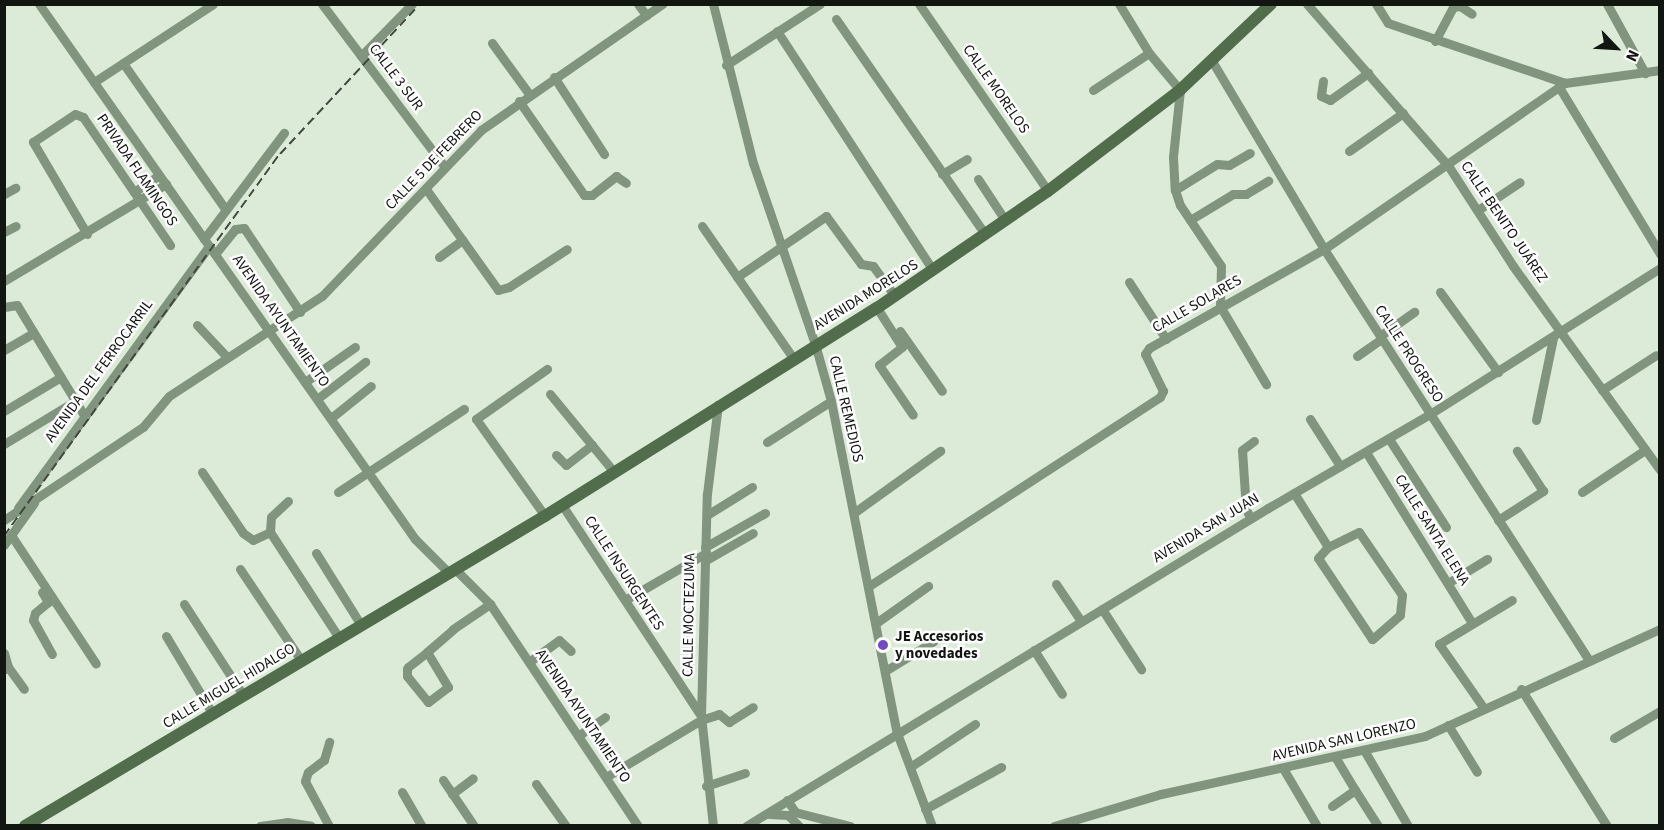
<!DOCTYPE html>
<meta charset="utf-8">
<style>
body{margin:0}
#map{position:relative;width:1664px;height:830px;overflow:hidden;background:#dbebd8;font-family:"Source Sans 3",sans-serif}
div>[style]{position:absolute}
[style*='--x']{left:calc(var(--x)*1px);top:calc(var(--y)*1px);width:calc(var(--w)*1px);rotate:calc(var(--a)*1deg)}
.street>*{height:9px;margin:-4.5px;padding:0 4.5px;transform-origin:4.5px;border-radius:4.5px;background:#81957e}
.secondary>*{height:12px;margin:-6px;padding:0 6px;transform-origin:6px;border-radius:6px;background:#526d4c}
.rail>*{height:2px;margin-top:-1px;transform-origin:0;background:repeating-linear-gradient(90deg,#40483f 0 9px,transparent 0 13.5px)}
.dots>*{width:16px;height:16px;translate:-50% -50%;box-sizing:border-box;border:3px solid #fff;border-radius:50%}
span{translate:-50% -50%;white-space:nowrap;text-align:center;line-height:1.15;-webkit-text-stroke:5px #fff;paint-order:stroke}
.street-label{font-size:15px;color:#111610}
.poi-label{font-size:15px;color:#111610;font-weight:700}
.left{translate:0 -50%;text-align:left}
.frame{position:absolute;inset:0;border:6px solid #111610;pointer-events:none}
.north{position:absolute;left:1586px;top:18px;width:60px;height:60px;-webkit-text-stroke:4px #fff;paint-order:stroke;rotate:115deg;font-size:16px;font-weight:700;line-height:24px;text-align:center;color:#111610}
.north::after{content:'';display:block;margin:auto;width:21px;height:27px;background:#111610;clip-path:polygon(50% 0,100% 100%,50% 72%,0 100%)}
</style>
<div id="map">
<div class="street">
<i style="--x:39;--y:4;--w:654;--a:54.9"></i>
<i style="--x:415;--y:539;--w:48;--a:45"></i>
<i style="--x:322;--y:4;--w:204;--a:53"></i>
<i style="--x:638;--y:4;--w:14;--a:54"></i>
<i style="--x:713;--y:4;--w:164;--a:75.9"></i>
<i style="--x:753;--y:163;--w:191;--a:71.1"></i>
<i style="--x:815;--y:344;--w:59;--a:74.3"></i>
<i style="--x:831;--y:401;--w:338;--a:78.8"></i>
<i style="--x:897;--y:733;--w:99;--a:69.4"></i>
<i style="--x:919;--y:4;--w:227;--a:55.4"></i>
<i style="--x:1119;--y:4;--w:57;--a:58.5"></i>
<i style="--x:1149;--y:53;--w:48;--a:50"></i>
<i style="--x:1180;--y:90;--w:67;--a:96"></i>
<i style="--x:1173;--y:157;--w:33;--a:87"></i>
<i style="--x:1175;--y:190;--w:16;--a:72"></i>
<i style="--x:1180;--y:205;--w:73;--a:56.1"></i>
<i style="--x:1221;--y:266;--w:40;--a:91.4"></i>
<i style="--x:1220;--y:306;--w:91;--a:59.5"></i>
<i style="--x:1307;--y:4;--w:216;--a:48.9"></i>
<i style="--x:1449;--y:167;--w:118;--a:57.1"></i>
<i style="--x:1513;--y:266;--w:251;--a:54.2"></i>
<i style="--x:1376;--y:4;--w:22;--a:58"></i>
<i style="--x:1388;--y:23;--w:187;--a:18.7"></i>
<i style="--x:1565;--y:83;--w:96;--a:-7.8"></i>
<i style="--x:1607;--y:4;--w:79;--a:61.2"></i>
<i style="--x:836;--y:19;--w:262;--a:55.3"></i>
<i style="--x:777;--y:31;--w:285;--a:56.9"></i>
<i style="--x:1435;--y:41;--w:38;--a:-62"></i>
<i style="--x:1453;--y:7;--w:7;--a:-8"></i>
<i style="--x:1460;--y:6;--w:14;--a:34"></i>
<i style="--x:492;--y:43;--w:63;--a:54"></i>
<i style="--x:361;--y:56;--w:73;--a:-45.6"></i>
<i style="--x:1212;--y:61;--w:219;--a:59.2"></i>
<i style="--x:1324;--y:249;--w:488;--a:57.2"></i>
<i style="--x:123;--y:63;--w:179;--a:55"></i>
<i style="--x:726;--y:65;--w:112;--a:-33"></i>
<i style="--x:554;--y:77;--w:92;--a:57"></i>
<i style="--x:1323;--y:81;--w:15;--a:98"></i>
<i style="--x:1321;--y:96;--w:10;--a:24"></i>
<i style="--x:1330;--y:100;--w:47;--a:-35.4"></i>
<i style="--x:94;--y:82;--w:142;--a:-33.2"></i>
<i style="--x:1559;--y:87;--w:195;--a:58.8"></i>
<i style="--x:1093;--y:90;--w:67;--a:-33.5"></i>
<i style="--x:519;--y:101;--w:114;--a:55.3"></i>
<i style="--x:584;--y:195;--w:8;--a:0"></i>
<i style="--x:592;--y:195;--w:31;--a:-38"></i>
<i style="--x:616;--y:176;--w:12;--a:35"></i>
<i style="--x:1349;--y:151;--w:66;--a:-35.1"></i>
<i style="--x:942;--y:174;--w:29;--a:-31"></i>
<i style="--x:978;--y:179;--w:49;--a:56.6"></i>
<i style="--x:426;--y:189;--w:124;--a:54.5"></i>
<i style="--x:498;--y:290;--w:11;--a:-15"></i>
<i style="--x:509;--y:287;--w:69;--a:-33.2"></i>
<i style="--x:1175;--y:190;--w:49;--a:-31.8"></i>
<i style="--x:1217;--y:164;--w:12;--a:5"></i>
<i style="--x:1229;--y:165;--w:24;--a:-30"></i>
<i style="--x:134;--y:192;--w:30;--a:-34"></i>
<i style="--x:4;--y:194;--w:13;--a:-29"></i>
<i style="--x:1478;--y:210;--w:50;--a:-33.7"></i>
<i style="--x:1190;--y:220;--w:50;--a:-31.2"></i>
<i style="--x:1233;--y:194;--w:13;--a:0"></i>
<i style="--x:1246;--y:194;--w:26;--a:-31"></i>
<i style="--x:702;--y:226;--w:160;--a:55.4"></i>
<i style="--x:4;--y:232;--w:13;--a:-27"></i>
<i style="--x:87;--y:234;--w:107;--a:-120.4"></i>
<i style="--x:33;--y:142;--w:50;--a:-33.7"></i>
<i style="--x:75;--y:114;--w:9;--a:21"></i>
<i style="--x:83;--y:117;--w:155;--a:55.8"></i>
<i style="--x:204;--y:239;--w:133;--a:-53"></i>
<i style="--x:215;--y:254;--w:32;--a:-51"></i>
<i style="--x:235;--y:229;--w:9;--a:-6"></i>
<i style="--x:244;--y:228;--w:101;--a:56.3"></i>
<i style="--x:439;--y:257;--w:29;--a:-36"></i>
<i style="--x:737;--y:277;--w:108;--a:-34.4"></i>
<i style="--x:826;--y:216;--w:59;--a:53.9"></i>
<i style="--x:861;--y:264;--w:12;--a:9"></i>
<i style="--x:873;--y:266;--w:37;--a:54"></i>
<i style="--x:4;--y:281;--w:189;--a:-30.9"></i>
<i style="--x:1129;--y:282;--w:68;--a:57"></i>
<i style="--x:1440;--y:292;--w:99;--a:54.1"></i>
<i style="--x:4;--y:307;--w:13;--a:-9"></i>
<i style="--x:17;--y:305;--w:131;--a:58.7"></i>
<i style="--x:877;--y:308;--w:46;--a:57.3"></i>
<i style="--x:902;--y:347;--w:29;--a:142"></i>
<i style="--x:879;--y:365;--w:60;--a:55.8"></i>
<i style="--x:197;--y:325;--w:44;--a:46.8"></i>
<i style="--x:900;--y:331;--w:73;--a:55"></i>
<i style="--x:1380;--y:336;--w:42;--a:-35.2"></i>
<i style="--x:4;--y:350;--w:34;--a:-30"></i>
<i style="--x:1357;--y:356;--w:29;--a:-35"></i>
<i style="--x:305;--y:382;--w:61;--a:-35"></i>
<i style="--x:1602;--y:390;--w:64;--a:-32.9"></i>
<i style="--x:550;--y:394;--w:101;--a:50.6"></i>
<i style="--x:317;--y:399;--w:61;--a:-37.6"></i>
<i style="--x:4;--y:411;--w:66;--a:-30.8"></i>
<i style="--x:331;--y:418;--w:51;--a:-38.7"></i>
<i style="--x:1310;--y:419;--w:56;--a:57.4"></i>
<i style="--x:1536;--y:420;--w:84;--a:-78.3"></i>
<i style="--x:1389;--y:439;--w:105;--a:57.1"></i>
<i style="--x:767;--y:442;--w:76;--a:-32.6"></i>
<i style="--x:4;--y:444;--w:83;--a:-31.2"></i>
<i style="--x:1366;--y:452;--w:201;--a:58.2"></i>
<i style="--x:556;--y:455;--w:14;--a:45"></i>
<i style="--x:566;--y:465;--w:33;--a:-38"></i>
<i style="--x:202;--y:472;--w:73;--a:56.1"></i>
<i style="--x:243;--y:533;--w:12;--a:35"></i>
<i style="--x:253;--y:540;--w:19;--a:-25"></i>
<i style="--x:338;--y:492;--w:151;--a:-33.4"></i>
<i style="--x:1582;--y:492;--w:76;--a:-33.7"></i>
<i style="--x:1294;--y:493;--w:64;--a:57.8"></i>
<i style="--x:288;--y:501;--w:23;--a:137"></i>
<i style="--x:271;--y:517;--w:15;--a:94"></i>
<i style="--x:270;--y:532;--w:126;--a:56.9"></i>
<i style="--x:562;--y:505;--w:253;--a:56.6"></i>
<i style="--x:18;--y:508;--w:324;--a:-53.9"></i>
<i style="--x:855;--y:512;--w:105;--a:-35.7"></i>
<i style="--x:707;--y:515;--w:53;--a:-31.9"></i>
<i style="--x:545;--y:516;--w:119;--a:-125.4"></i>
<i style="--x:476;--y:419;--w:87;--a:-35.2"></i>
<i style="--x:1251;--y:518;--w:9;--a:-122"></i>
<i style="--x:1246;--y:510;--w:60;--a:-93.8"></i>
<i style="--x:1242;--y:450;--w:15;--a:-37"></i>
<i style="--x:4;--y:520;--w:167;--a:-33.8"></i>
<i style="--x:143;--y:427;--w:40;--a:-50"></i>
<i style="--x:169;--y:396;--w:183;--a:-33.2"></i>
<i style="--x:322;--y:296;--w:230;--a:-46.2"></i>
<i style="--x:481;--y:130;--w:221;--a:-34.8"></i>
<i style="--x:1498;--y:520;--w:54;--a:-32.8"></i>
<i style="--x:1543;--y:491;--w:48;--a:-123"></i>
<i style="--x:1359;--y:532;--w:76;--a:55.7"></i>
<i style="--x:1402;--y:595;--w:20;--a:96"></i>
<i style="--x:1400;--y:615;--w:37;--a:139"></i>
<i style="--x:1372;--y:639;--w:97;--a:-123.7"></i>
<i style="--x:1318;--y:558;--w:15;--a:-48"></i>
<i style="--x:1328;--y:547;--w:34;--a:-26"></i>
<i style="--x:11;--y:535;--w:154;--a:56.6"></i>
<i style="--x:4;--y:545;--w:52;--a:-54.5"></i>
<i style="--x:705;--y:547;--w:69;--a:-29.5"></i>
<i style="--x:316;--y:553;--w:85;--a:58"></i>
<i style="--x:706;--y:560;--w:54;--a:-29.9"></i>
<i style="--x:240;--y:569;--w:110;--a:56.2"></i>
<i style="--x:455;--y:569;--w:49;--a:45"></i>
<i style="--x:490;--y:604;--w:267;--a:56.3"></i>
<i style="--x:1448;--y:583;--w:46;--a:-31.6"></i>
<i style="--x:1056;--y:584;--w:45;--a:56"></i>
<i style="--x:869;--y:586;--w:347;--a:-33"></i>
<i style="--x:1160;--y:397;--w:7;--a:-63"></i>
<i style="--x:1163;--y:391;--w:41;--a:-115.9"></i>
<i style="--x:1145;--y:354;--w:7;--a:-56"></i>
<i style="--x:1149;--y:348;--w:201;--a:-29.5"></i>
<i style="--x:1324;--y:249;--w:293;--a:-34.6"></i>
<i style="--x:42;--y:592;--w:12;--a:59"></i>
<i style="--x:48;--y:602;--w:17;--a:140"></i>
<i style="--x:35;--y:613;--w:7;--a:106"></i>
<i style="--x:33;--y:620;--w:39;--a:61"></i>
<i style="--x:625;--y:600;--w:94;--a:-30.1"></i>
<i style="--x:184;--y:604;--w:108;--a:57"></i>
<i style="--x:1102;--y:609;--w:72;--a:57"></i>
<i style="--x:876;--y:623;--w:64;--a:-35.4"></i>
<i style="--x:166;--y:636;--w:90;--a:59.1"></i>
<i style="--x:1034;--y:650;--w:52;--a:57.5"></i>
<i style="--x:427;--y:652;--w:41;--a:59"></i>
<i style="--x:448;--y:687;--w:25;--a:143"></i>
<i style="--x:428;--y:702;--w:33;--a:-129"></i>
<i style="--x:407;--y:676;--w:7;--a:-90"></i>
<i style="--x:407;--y:669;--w:2;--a:-63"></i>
<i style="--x:408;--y:667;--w:24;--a:-38"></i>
<i style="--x:427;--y:652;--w:35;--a:-41"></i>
<i style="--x:453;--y:629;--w:45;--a:-34"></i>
<i style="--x:4;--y:653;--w:15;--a:74"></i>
<i style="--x:8;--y:667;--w:4;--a:146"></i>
<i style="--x:529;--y:662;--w:37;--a:-36"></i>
<i style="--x:559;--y:640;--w:16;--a:43"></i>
<i style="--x:8;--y:667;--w:27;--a:54"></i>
<i style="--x:885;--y:671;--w:57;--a:-31.5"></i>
<i style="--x:1521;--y:689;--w:162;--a:57.9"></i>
<i style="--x:1483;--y:707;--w:77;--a:-124.9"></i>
<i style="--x:1439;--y:644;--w:85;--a:-31.1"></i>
<i style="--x:1448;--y:725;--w:55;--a:58.3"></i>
<i style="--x:578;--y:736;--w:33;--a:-35"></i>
<i style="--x:1614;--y:738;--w:53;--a:-30.4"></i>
<i style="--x:1364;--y:750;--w:88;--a:59.9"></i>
<i style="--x:910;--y:767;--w:78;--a:-33.5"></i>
<i style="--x:1284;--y:770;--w:65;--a:59.5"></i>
<i style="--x:606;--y:777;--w:111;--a:-31"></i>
<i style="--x:701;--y:720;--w:19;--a:-18"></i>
<i style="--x:719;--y:714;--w:13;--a:39"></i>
<i style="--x:729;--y:722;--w:28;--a:-32"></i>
<i style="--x:443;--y:780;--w:55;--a:56"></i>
<i style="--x:536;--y:784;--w:52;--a:54.5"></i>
<i style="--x:706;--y:786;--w:41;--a:-18.4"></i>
<i style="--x:1355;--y:790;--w:43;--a:57.4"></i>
<i style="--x:402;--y:792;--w:39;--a:60"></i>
<i style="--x:452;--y:794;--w:26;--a:-37"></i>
<i style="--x:787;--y:800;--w:14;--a:56"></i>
<i style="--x:795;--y:812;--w:57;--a:14.3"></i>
<i style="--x:1332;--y:806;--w:28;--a:-35"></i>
<i style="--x:1355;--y:790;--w:39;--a:-121"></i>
<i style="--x:925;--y:809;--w:87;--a:-28.9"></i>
<i style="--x:769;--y:814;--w:19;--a:3"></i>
<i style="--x:788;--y:815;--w:16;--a:45"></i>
<i style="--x:260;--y:826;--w:27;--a:-8"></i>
<i style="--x:287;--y:822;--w:24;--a:9"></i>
<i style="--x:329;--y:826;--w:51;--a:-118.1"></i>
<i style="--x:305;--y:781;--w:9;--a:-72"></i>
<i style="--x:308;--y:772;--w:20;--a:-37"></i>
<i style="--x:324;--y:760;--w:19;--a:-74"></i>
<i style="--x:713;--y:826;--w:111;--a:-96.2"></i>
<i style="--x:701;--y:716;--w:222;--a:-88.5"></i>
<i style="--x:707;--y:494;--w:90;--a:-83"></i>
<i style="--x:746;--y:826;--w:611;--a:-31.35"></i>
<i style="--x:1268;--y:508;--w:187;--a:-30.1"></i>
<i style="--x:1430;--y:414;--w:272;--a:-32.4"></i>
<i style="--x:1054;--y:826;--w:112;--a:-16.7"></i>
<i style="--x:1161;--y:794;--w:270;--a:-12.4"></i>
<i style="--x:1425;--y:736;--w:258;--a:-24.5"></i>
</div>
<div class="secondary">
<i style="--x:25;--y:826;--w:605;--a:-30.8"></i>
<i style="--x:545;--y:516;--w:392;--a:-32.1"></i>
<i style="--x:877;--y:308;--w:207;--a:-34.4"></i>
<i style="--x:1048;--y:191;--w:166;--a:-37.4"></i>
<i style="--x:1180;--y:90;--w:125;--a:-43.4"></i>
</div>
<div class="rail">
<i style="--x:4;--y:536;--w:471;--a:-54.2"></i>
<i style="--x:280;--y:154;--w:205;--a:-47"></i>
</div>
<div class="dots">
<i style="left:883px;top:645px;background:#724ac3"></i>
</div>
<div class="street-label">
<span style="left:396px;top:77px;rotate:53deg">CALLE 3 SUR</span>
<span style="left:996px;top:89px;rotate:55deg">CALLE MORELOS</span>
<span style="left:434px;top:160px;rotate:-46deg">CALLE 5 DE FEBRERO</span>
<span style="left:137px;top:170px;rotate:56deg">PRIVADA FLAMINGOS</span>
<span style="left:1504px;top:222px;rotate:56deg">CALLE BENITO JUÁREZ</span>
<span style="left:866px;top:295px;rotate:-32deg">AVENIDA MORELOS</span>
<span style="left:1197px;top:304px;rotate:-30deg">CALLE SOLARES</span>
<span style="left:281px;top:321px;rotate:55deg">AVENIDA AYUNTAMIENTO</span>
<span style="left:1409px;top:354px;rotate:57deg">CALLE PROGRESO</span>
<span style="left:99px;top:371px;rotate:-54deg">AVENIDA DEL FERROCARRIL</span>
<span style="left:846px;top:409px;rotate:77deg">CALLE REMEDIOS</span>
<span style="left:1206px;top:528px;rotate:-31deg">AVENIDA SAN JUAN</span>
<span style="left:1432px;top:530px;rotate:58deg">CALLE SANTA ELENA</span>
<span style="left:624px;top:573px;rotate:57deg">CALLE INSURGENTES</span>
<span style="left:689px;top:615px;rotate:-89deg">CALLE MOCTEZUMA</span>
<span style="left:229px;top:686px;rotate:-31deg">CALLE MIGUEL HIDALGO</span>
<span style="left:583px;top:716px;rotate:56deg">AVENIDA AYUNTAMIENTO</span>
<span style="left:1344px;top:740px;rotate:-13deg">AVENIDA SAN LORENZO</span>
</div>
<div class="poi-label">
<span class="left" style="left:895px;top:645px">JE Accesorios<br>y novedades</span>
</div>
<div class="frame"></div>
<div class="north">N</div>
</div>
